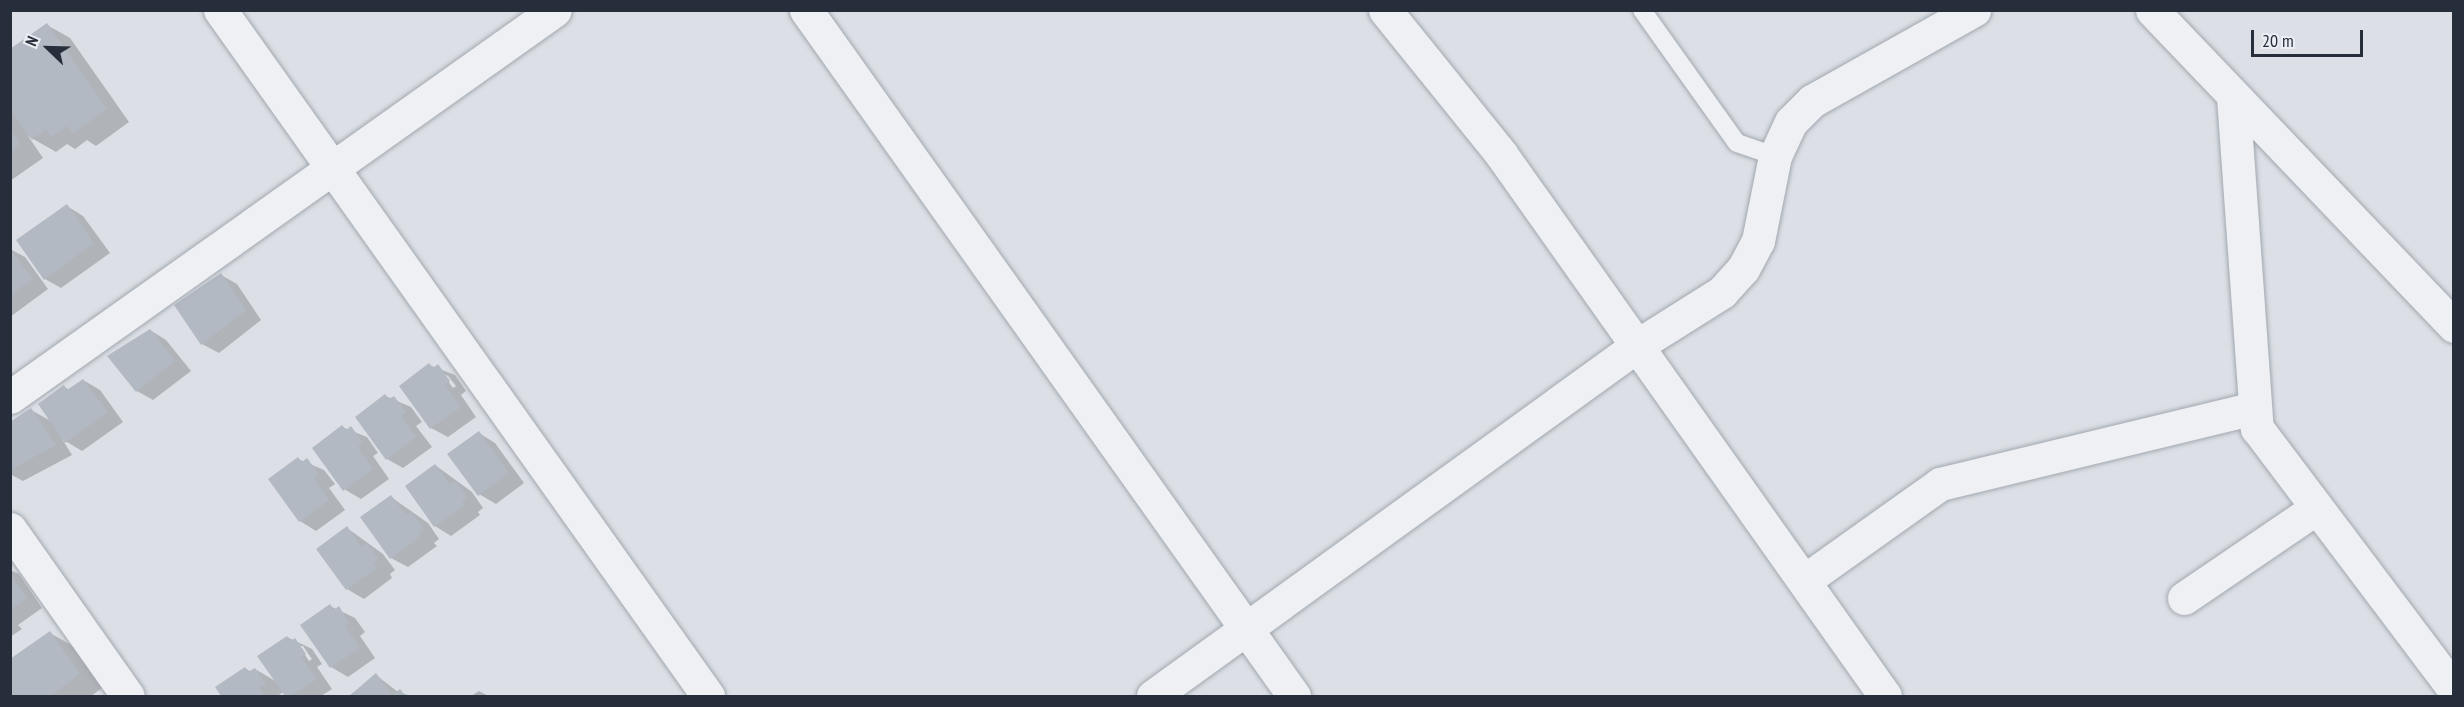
<!DOCTYPE html>
<style>
body{margin:0}
#map{position:relative;width:2464px;height:707px;overflow:hidden;background:#dce0e6;font-family:"PT Sans Narrow",sans-serif}
div>[style]{position:absolute}
[style*='--x']{left:calc(var(--x)*1px);top:calc(var(--y)*1px);width:calc(var(--w)*1px);rotate:calc(var(--a)*1deg)}
.shadow>*{inset:0;background:#0003}
.building>*{inset:0;background:#b3b9c2}
.roads{filter:drop-shadow(0 0 2px #a2a7af) drop-shadow(0 0 2px #a2a7af)}
.service>*{height:18px;margin:-9px;padding:0 9px;transform-origin:9px;border-radius:9px;background:#eef0f4}
.minor>*{height:33px;margin:-16.5px;padding:0 16.5px;transform-origin:16.5px;border-radius:16.5px;background:#eef0f4}
.tertiary>*{height:33px;margin:-16.5px;padding:0 16.5px;transform-origin:16.5px;border-radius:16.5px;background:#eef0f4}
span{translate:-50% -50%;white-space:nowrap;text-align:center;line-height:1.15;-webkit-text-stroke:4.5px #ebeff3;paint-order:stroke}
.frame{position:absolute;inset:0;border:12px solid #262e3b;pointer-events:none}
.north{position:absolute;left:18px;top:18px;width:60px;height:60px;-webkit-text-stroke:4px #ebeff3;paint-order:stroke;rotate:293deg;font-size:16px;font-weight:700;line-height:24px;text-align:center;color:#262e3b}
.north::after{content:'';display:block;margin:auto;width:21px;height:27px;background:#262e3b;clip-path:polygon(50% 0,100% 100%,50% 72%,0 100%)}
.scale{position:absolute;left:2251px;top:30px;width:112px;height:27px;box-sizing:border-box;border:3px solid #262e3b;border-top:0;padding-left:8px;font-size:18px;line-height:21px;white-space:nowrap;color:#262e3b;-webkit-text-stroke:4px #ebeff3;paint-order:stroke}
</style>
<div id="map">
<div class="shadow">
<i style="clip-path:polygon(47px 25px,70px 38px,129px 122px,96px 146px,87px 140px,75px 149px,67px 144px,56px 152px,28px 136px,43px 158px,10px 181px,10px 51px)"></i>
<i style="clip-path:polygon(67px 206px,83px 216px,110px 253px,61px 288px,45px 279px)"></i>
<i style="clip-path:polygon(10px 249px,25px 257px,48px 289px,10px 317px)"></i>
<i style="clip-path:polygon(221px 275px,237px 284px,261px 320px,219px 353px,202px 344px)"></i>
<i style="clip-path:polygon(150px 330px,166px 340px,191px 371px,153px 400px,137px 391px,109px 356px)"></i>
<i style="clip-path:polygon(evenodd,429px 365px,455px 375px,466px 391px,461px 395px,476px 417px,448px 437px,431px 428px,429px 365px,442px 373px,448px 376px,456px 386px,453px 388px,442px 373px)"></i>
<i style="clip-path:polygon(83px 380px,100px 390px,123px 422px,82px 451px,62px 439px,72px 455px,23px 481px,10px 474px,10px 424px,31px 410px,51px 421px,64px 387px,70px 390px)"></i>
<i style="clip-path:polygon(385px 396px,411px 407px,422px 422px,416px 426px,432px 447px,403px 468px,387px 459px)"></i>
<i style="clip-path:polygon(342px 427px,367px 437px,378px 453px,373px 456px,389px 479px,361px 499px,344px 489px)"></i>
<i style="clip-path:polygon(479px 433px,495px 443px,524px 483px,496px 504px,479px 494px)"></i>
<i style="clip-path:polygon(298px 459px,324px 470px,335px 484px,329px 488px,345px 510px,316px 531px,300px 521px)"></i>
<i style="clip-path:polygon(435px 465px,472px 492px,483px 508px,478px 512px,480px 515px,451px 536px,435px 526px)"></i>
<i style="clip-path:polygon(391px 497px,428px 523px,439px 539px,434px 543px,437px 546px,408px 567px,391px 558px)"></i>
<i style="clip-path:polygon(347px 528px,383px 554px,395px 570px,390px 574px,392px 578px,364px 599px,347px 589px,318px 549px)"></i>
<i style="clip-path:polygon(10px 570px,19px 574px,42px 608px,18px 625px,22px 629px,10px 637px)"></i>
<i style="clip-path:polygon(330px 606px,355px 618px,365px 632px,360px 636px,375px 658px,348px 677px,331px 667px)"></i>
<i style="clip-path:polygon(50px 633px,73px 646px,102px 688px,91px 696px,10px 696px,10px 661px)"></i>
<i style="clip-path:polygon(evenodd,287px 637px,312px 649px,322px 664px,317px 667px,332px 689px,321px 696px,287px 696px,284px 692px,277px 696px,223px 696px,217px 687px,245px 668px,251px 672px,255px 669px,277px 682px,287px 637px,299px 646px,303px 646px,312px 659px,309px 661px,299px 646px)"></i>
<i style="clip-path:polygon(376px 675px,398px 692px,411px 696px,350px 696px)"></i>
<i style="clip-path:polygon(479px 691px,488px 696px,471px 696px)"></i>
</div>
<div class="building">
<i style="clip-path:polygon(47px 23px,107px 109px,72px 134px,67px 126px,51px 137px,46px 129px,32px 140px,10px 110px,10px 49px)"></i>
<i style="clip-path:polygon(10px 129px,21px 144px,10px 152px)"></i>
<i style="clip-path:polygon(67px 204px,94px 243px,44px 280px,16px 240px)"></i>
<i style="clip-path:polygon(10px 249px,33px 279px,10px 296px)"></i>
<i style="clip-path:polygon(221px 273px,246px 310px,201px 345px,174px 305px)"></i>
<i style="clip-path:polygon(150px 329px,175px 361px,136px 392px,107px 356px)"></i>
<i style="clip-path:polygon(429px 363px,433px 368px,438px 364px,450px 381px,445px 385px,461px 407px,430px 429px,399px 386px)"></i>
<i style="clip-path:polygon(83px 379px,108px 412px,65px 443px,38px 404px,64px 385px,67px 390px)"></i>
<i style="clip-path:polygon(385px 394px,389px 399px,394px 396px,406px 412px,401px 416px,416px 437px,386px 460px,355px 417px)"></i>
<i style="clip-path:polygon(31px 408px,56px 445px,10px 470px,10px 422px)"></i>
<i style="clip-path:polygon(342px 425px,346px 430px,351px 426px,363px 443px,358px 447px,373px 469px,343px 491px,312px 448px)"></i>
<i style="clip-path:polygon(479px 431px,509px 473px,478px 496px,447px 454px)"></i>
<i style="clip-path:polygon(298px 457px,302px 462px,307px 458px,319px 474px,314px 479px,329px 500px,299px 522px,268px 479px)"></i>
<i style="clip-path:polygon(435px 464px,450px 484px,455px 481px,468px 498px,462px 502px,465px 505px,434px 527px,405px 486px)"></i>
<i style="clip-path:polygon(391px 495px,406px 515px,411px 512px,424px 529px,419px 533px,421px 536px,390px 559px,360px 517px)"></i>
<i style="clip-path:polygon(347px 526px,362px 547px,367px 543px,379px 560px,374px 564px,377px 568px,346px 590px,316px 549px)"></i>
<i style="clip-path:polygon(10px 575px,27px 598px,10px 610px)"></i>
<i style="clip-path:polygon(330px 604px,334px 610px,339px 606px,349px 623px,345px 626px,360px 648px,330px 668px,300px 625px)"></i>
<i style="clip-path:polygon(50px 631px,80px 674px,50px 696px,10px 696px,10px 659px)"></i>
<i style="clip-path:polygon(287px 636px,291px 641px,295px 638px,306px 654px,301px 657px,317px 679px,291px 696px,285px 696px,257px 656px)"></i>
<i style="clip-path:polygon(245px 667px,248px 672px,255px 668px,266px 684px,259px 688px,265px 696px,221px 696px,215px 687px)"></i>
<i style="clip-path:polygon(376px 673px,392px 695px,400px 689px,406px 696px,349px 696px)"></i>
</div>
<div class="roads">
<div class="service">
<i style="--x:1642;--y:10;--w:163;--a:54.5"></i>
<i style="--x:1737;--y:143;--w:40;--a:18.9"></i>
</div>
<div class="minor">
<i style="--x:220;--y:10;--w:842;--a:54.57"></i>
<i style="--x:1385;--y:10;--w:185;--a:51.1"></i>
<i style="--x:1501;--y:154;--w:664;--a:54.68"></i>
<i style="--x:2233;--y:97;--w:332;--a:85.9"></i>
<i style="--x:2257;--y:428;--w:327;--a:53"></i>
<i style="--x:10;--y:529;--w:204;--a:54.8"></i>
<i style="--x:1805;--y:580;--w:166;--a:-35.4"></i>
<i style="--x:1940;--y:484;--w:324;--a:-13.6"></i>
<i style="--x:2184;--y:598;--w:158;--a:-34.2"></i>
<i style="--x:1153;--y:696;--w:599;--a:-35.89"></i>
<i style="--x:1638;--y:345;--w:99;--a:-32.2"></i>
<i style="--x:1722;--y:292;--w:31;--a:-48"></i>
<i style="--x:1743;--y:269;--w:32;--a:-62"></i>
<i style="--x:1758;--y:241;--w:87;--a:-78.7"></i>
<i style="--x:1775;--y:156;--w:38;--a:-65"></i>
<i style="--x:1791;--y:122;--w:30;--a:-45"></i>
<i style="--x:1812;--y:101;--w:186;--a:-29.3"></i>
</div>
<div class="tertiary">
<i style="--x:806;--y:10;--w:842;--a:54.57"></i>
<i style="--x:2152;--y:10;--w:437;--a:46.3"></i>
<i style="--x:10;--y:397;--w:668;--a:-35.38"></i>
</div>
</div>
<div class="frame"></div>
<div class="north">N</div>
<div class="scale">20 m</div>
</div>
